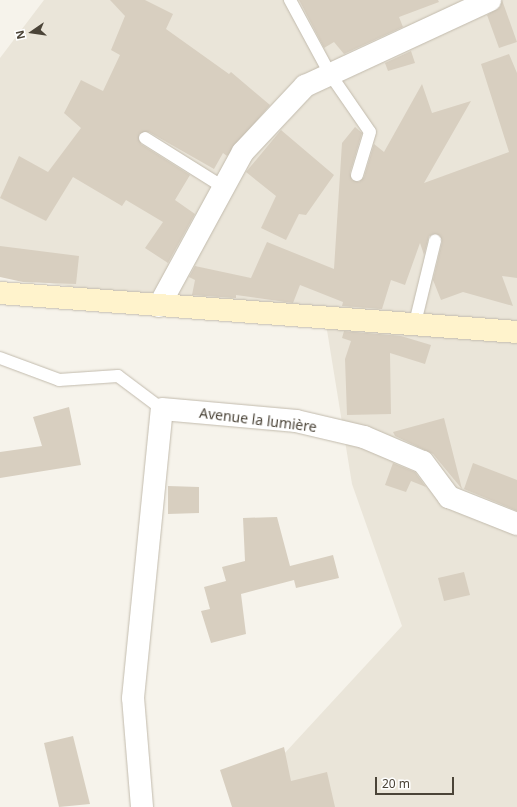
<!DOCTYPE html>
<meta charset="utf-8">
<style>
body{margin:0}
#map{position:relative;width:517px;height:807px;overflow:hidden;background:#f6f3eb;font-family:"Noto Sans",sans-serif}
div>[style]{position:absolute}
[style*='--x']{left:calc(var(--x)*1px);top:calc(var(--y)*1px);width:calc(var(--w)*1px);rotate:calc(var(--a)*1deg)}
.residential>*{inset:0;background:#eae5d9}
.building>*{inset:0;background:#d8cfc0}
.roads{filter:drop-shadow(0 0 1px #c2bbad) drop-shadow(0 0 1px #c2bbad)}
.lane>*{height:12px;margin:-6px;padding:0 6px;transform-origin:6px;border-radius:6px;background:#fff}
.street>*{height:22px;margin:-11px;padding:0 11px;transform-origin:11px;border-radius:11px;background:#fff}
.secondary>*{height:22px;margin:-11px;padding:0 11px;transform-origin:11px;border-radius:11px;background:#fff3cc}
span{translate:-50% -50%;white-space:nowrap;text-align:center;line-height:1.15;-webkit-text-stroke:3px #fff;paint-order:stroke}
.street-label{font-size:14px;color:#4b4438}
.north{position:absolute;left:12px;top:12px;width:40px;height:40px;-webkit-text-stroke:3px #fff;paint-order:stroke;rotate:257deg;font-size:11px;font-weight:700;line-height:16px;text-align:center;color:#4b4438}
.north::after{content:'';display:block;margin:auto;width:14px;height:18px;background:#4b4438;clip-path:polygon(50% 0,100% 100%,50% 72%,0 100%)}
.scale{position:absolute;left:375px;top:777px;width:79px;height:18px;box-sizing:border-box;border:2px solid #4b4438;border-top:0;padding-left:5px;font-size:12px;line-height:14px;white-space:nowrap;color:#4b4438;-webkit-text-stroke:3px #fff;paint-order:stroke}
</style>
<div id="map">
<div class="residential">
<i style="clip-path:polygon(44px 0,517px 0,517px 807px,235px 807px,402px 626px,352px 484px,326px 324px,0 276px,0 58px)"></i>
</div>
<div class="building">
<i style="clip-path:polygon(110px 0,145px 0,173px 14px,166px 29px,229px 74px,231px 72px,270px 105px,227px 156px,223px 153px,214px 169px,149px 132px,139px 134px,141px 144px,190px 175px,175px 200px,195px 214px,168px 263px,145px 248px,163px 222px,126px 200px,122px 206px,73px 177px,46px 221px,0 198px,19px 156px,48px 172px,81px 128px,64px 113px,81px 80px,103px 91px,120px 55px,111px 50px,125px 16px)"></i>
<i style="clip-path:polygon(299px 0,438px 0,439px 2px,399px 17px,403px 27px,344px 54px,334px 42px,324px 48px)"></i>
<i style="clip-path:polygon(502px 0,517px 42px,499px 48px,487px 15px,500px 7px)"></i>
<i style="clip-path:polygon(411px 51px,415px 63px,388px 71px,385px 63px)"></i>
<i style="clip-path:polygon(509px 54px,517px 73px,517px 278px,502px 276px,513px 306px,463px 292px,441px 300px,433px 280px,442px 242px,436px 234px,429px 236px,424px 255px,420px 243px,405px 285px,391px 280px,382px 309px,342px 306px,343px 302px,300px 285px,293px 303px,236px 295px,236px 298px,192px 295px,195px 280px,189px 277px,195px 266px,251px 278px,267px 242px,334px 269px,342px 143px,355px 127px,362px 133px,350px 173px,352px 180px,359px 182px,364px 177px,374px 144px,384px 152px,422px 84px,432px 113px,471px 101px,424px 183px,509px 152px,481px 64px)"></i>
<i style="clip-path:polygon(281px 130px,334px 175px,306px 215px,299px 214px,286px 240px,261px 228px,276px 196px,246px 172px)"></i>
<i style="clip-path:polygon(0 246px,79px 256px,76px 284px,23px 282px,0 277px)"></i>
<i style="clip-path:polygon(344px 331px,401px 336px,431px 345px,425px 364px,390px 353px,391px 414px,347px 415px,345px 359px,351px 341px,342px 338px)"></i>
<i style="clip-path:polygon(69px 407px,81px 465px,0 478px,0 452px,42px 446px,33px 417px)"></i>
<i style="clip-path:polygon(444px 418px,462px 489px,433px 454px,395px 436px,393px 432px)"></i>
<i style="clip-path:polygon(393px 463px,415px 472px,426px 487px,411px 481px,406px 492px,385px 485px)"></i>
<i style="clip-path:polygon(473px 463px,517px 480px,517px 511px,464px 489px)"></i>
<i style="clip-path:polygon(168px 486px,199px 487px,199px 513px,168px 514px)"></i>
<i style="clip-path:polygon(277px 517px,290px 566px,333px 555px,339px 578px,296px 588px,294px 580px,241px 594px,246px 634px,211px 643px,201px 611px,210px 609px,204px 587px,226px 581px,222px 567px,245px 561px,243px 518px)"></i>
<i style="clip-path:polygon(464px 572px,470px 595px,444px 601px,438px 578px)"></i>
<i style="clip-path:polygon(73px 736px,90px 804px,59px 807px,44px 743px)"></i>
<i style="clip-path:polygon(284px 747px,291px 781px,327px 772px,335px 807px,232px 807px,220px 770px)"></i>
</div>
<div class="roads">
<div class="lane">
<i style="--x:290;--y:0;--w:84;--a:61.6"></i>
<i style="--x:330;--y:74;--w:70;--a:55.4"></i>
<i style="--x:370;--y:132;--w:45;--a:106.8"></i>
<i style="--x:145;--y:138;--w:92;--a:32.1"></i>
<i style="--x:414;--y:327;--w:89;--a:-76.3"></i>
<i style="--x:0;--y:358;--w:63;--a:20.4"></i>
<i style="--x:59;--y:380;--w:59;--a:-3.9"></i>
<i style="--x:118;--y:376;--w:55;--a:36.9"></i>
</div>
<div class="street">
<i style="--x:159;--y:306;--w:175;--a:-61.4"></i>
<i style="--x:243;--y:152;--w:91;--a:-46.8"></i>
<i style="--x:305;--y:86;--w:204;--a:-24.9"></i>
<i style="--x:142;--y:807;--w:109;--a:-94.7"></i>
<i style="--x:133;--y:698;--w:290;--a:-84.3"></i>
<i style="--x:162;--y:409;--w:135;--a:5.1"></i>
<i style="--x:296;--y:421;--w:70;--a:13.2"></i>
<i style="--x:364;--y:437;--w:64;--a:23"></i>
<i style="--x:423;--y:462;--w:44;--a:53.4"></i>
<i style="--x:449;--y:497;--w:73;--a:21.7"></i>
</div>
<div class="secondary">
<i style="--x:0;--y:293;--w:518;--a:4.31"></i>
</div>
</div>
<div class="street-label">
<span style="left:258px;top:420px;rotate:7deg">Avenue la lumière</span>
</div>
<div class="north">N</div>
<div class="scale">20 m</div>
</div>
